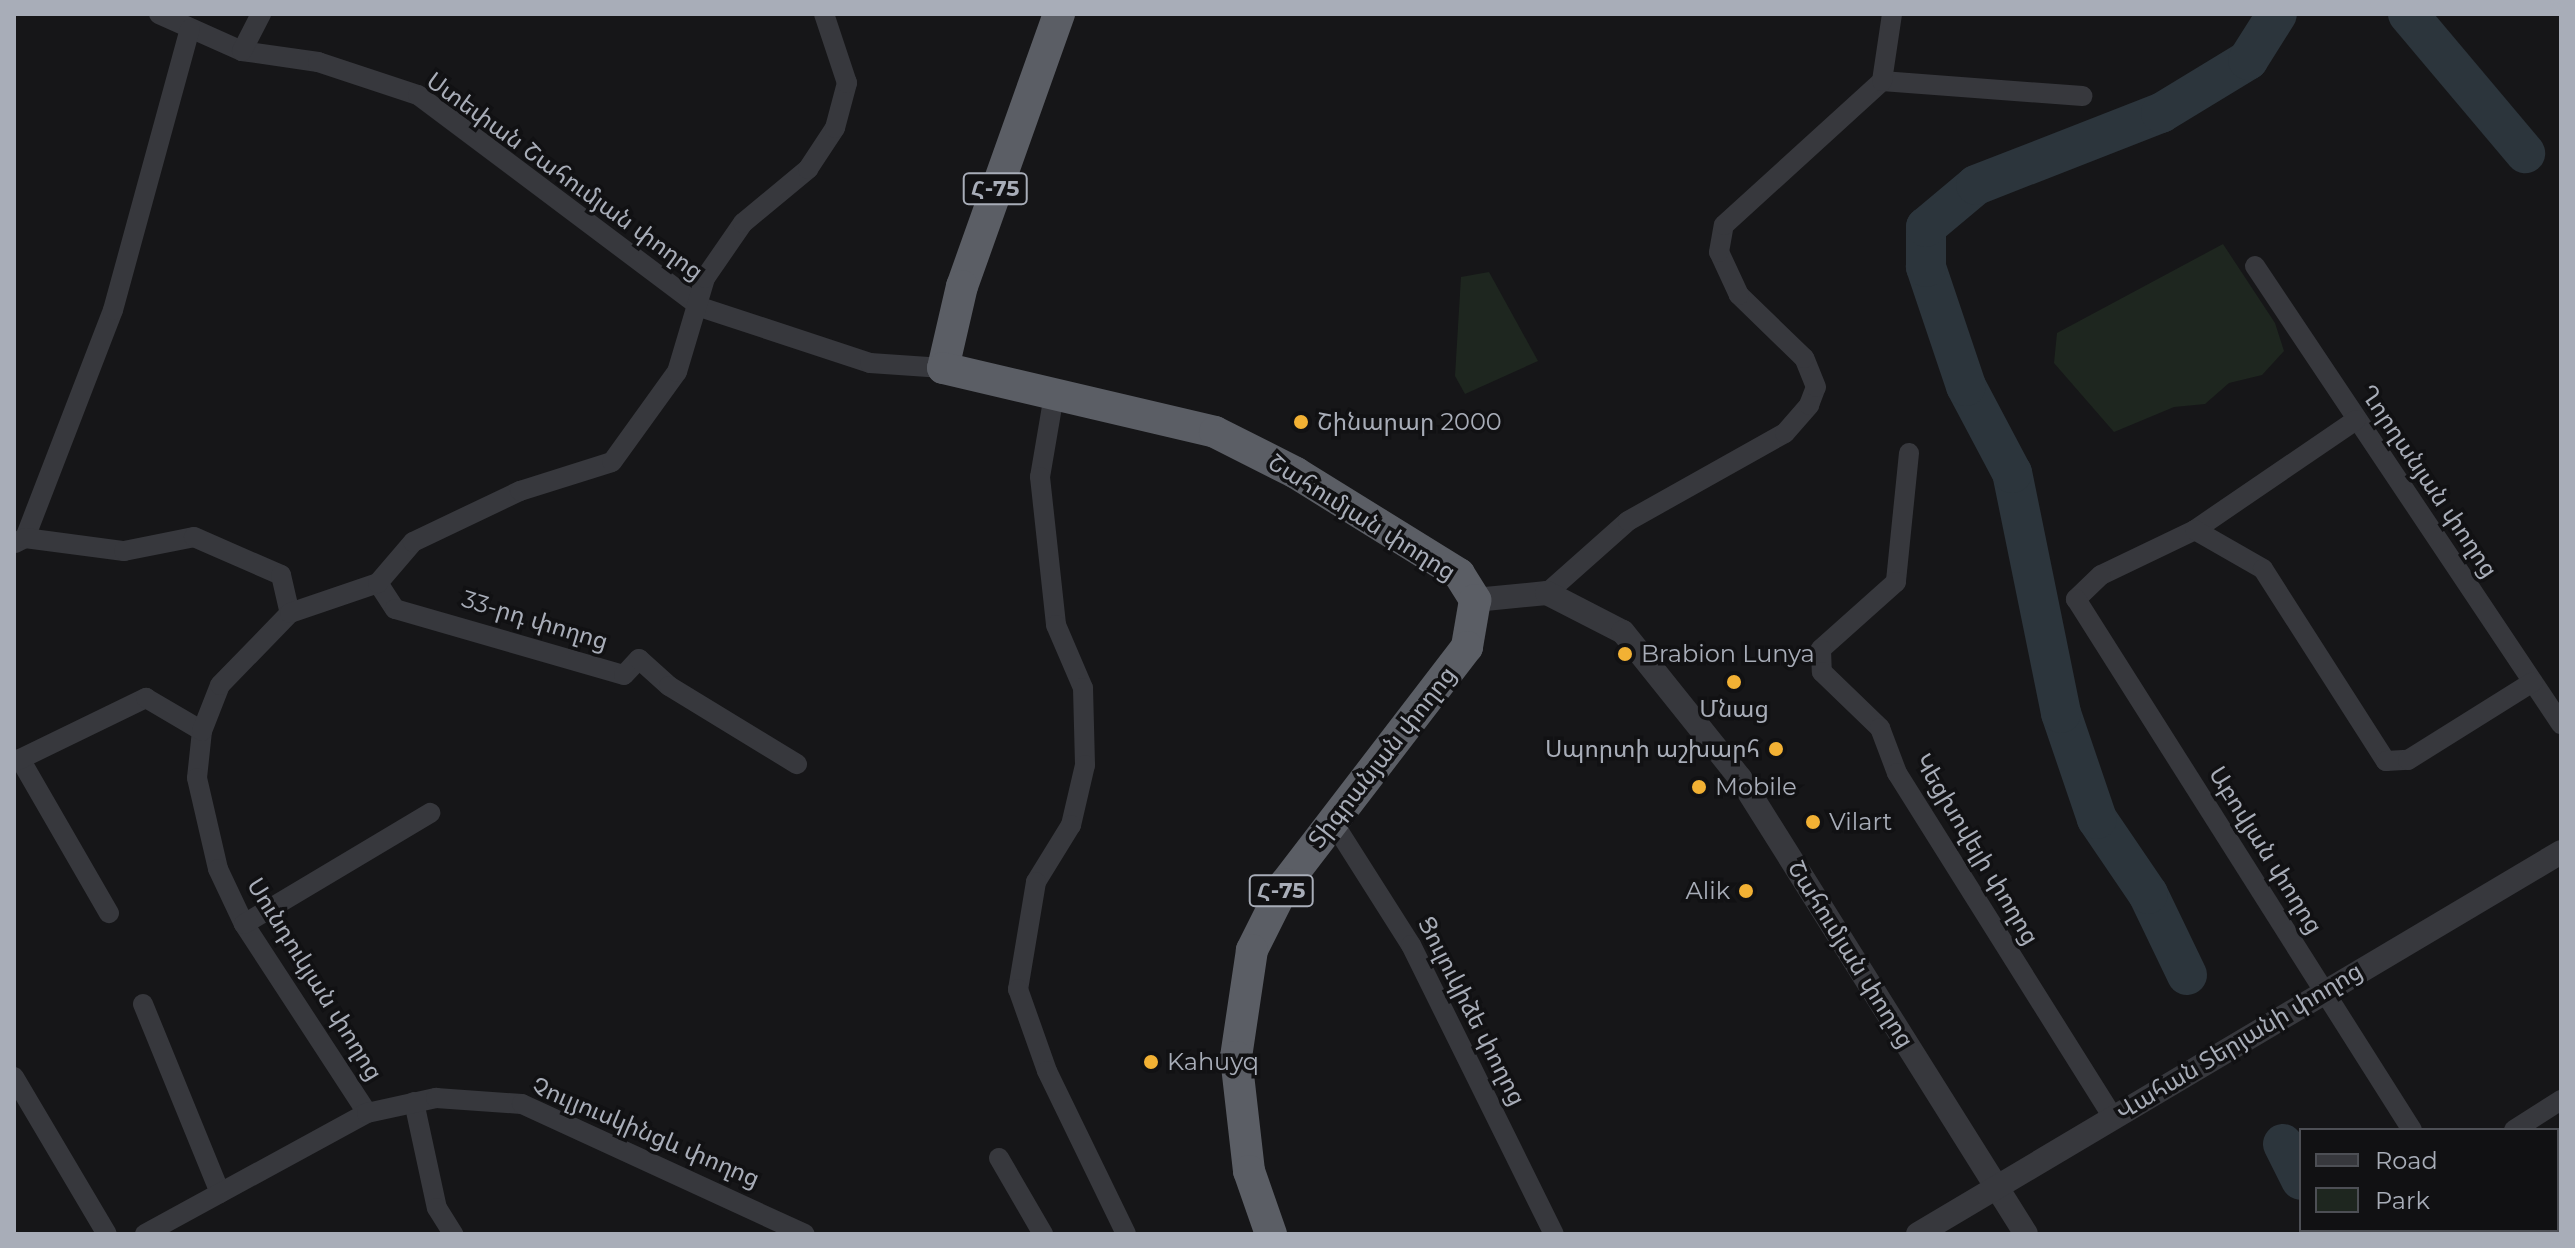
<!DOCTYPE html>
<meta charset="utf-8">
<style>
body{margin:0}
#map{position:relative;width:2575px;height:1248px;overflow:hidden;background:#161618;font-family:Montserrat,"Noto Sans Armenian",sans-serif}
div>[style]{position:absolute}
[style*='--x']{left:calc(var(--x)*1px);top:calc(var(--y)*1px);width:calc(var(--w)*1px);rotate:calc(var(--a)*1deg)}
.green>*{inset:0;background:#1e261f}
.river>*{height:40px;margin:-20px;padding:0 20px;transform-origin:20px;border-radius:20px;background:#2c353c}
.minor>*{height:20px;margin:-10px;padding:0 10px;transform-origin:10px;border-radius:10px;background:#37383d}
.tertiary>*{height:24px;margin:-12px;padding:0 12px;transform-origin:12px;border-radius:12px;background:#37383d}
.trunk>*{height:32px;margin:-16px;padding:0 16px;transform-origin:16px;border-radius:16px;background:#5b5e65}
.dots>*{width:22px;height:22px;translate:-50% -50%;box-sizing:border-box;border:4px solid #111113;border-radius:50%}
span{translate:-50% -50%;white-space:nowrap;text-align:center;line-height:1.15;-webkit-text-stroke:7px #111113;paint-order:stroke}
.shield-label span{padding:2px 6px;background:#111113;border:2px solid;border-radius:6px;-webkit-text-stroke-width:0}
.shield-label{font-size:22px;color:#a8adb8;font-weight:700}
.street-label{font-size:24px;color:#a8adb8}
.poi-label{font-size:24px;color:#a8adb8}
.left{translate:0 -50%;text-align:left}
.right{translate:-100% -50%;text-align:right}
.frame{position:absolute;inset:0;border:16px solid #a8adb8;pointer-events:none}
.legend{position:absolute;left:2299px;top:1128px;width:260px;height:104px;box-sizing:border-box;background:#111113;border:2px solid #4d4f55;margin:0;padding:10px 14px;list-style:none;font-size:24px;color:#a8adb8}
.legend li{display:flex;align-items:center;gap:16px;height:40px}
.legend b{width:40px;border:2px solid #4d4f55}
</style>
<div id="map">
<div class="green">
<i style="clip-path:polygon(2223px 244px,2275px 323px,2284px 351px,2262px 375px,2229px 383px,2205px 404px,2174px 407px,2114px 432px,2054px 363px,2057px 333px)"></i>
<i style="clip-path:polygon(1489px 272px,1538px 361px,1465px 394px,1455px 376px,1461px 277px)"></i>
</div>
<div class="river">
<i style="--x:2408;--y:14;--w:182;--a:49.9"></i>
<i style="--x:2187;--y:975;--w:90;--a:-115.7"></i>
<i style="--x:2148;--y:894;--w:91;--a:-124.2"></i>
<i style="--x:2097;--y:819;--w:112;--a:-108.8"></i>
<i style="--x:2061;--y:713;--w:245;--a:-101.5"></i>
<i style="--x:2012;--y:473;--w:98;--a:-117.9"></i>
<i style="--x:1966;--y:386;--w:126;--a:-108.6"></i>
<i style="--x:1926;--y:267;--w:40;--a:-90"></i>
<i style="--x:1926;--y:227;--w:65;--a:-40"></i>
<i style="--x:1976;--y:185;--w:199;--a:-21.3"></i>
<i style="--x:2161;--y:113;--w:102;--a:-31.3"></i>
<i style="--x:2248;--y:60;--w:54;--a:-57.8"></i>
<i style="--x:2283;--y:1144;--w:40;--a:63.4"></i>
<i style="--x:2326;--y:1230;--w:4;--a:63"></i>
</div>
<div class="minor">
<i style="--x:159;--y:14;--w:91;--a:24"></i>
<i style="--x:242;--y:51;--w:77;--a:8.2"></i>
<i style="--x:318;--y:62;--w:105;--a:18.3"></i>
<i style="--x:418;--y:95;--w:353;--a:36.9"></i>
<i style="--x:700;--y:307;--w:179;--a:18.2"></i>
<i style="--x:870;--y:363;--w:73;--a:3.9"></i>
<i style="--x:242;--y:51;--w:42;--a:-62.8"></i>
<i style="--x:1882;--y:81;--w:201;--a:4.3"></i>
<i style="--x:2255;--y:266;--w:551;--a:56.25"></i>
<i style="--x:1054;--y:395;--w:83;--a:99.7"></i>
<i style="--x:1040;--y:477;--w:149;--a:83.8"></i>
<i style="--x:1056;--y:625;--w:69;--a:66.8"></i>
<i style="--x:1083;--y:688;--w:77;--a:88.5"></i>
<i style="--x:1085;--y:765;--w:62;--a:103.1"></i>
<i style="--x:1071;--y:825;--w:67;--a:121.6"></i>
<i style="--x:1036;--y:882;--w:109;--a:99.5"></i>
<i style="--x:1018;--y:989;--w:87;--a:70.5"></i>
<i style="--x:1047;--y:1071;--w:181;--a:64.1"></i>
<i style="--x:2356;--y:420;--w:195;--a:145.7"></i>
<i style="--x:2195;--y:530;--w:104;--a:154.4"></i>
<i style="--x:2101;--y:575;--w:35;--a:136"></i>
<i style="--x:2076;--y:599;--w:628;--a:57.68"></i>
<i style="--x:1909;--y:453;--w:130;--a:95.8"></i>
<i style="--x:1896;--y:582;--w:101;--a:138.2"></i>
<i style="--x:1821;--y:649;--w:23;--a:88"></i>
<i style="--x:1822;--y:672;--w:81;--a:44"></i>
<i style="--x:1880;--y:728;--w:48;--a:69.3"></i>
<i style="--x:1897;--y:773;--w:406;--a:57.9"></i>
<i style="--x:2195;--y:530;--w:78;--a:29.8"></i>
<i style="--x:2263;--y:569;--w:228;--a:57.4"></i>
<i style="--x:2386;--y:761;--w:22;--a:-3"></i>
<i style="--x:2408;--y:760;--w:147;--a:-32"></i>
<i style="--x:25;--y:538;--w:244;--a:-68.9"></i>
<i style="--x:113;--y:310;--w:291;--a:-74.7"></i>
<i style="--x:15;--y:543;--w:11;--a:-27"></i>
<i style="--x:25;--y:538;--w:100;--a:7.5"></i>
<i style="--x:124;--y:551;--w:71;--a:-11.3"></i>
<i style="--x:194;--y:537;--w:95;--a:23.6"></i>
<i style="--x:281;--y:575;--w:39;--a:77"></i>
<i style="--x:378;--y:583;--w:31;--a:57"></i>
<i style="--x:395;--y:609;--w:238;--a:16.1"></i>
<i style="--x:624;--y:675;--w:22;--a:-47"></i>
<i style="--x:639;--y:659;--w:40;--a:42"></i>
<i style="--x:669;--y:686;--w:150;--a:31.4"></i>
<i style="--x:1547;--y:593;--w:108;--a:-41.6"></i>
<i style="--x:1628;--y:521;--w:180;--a:-29.3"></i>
<i style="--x:1785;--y:433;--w:37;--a:-49"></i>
<i style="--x:1809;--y:405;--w:19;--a:-69"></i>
<i style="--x:1816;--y:387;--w:31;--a:-112"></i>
<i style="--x:1804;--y:358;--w:91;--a:-135.9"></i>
<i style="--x:1739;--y:295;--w:47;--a:-114.9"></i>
<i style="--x:1719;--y:252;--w:27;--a:-80"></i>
<i style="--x:1724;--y:225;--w:214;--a:-42.3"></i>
<i style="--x:1882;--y:81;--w:68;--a:-81.5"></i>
<i style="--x:202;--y:731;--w:47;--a:96.1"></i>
<i style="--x:197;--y:778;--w:93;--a:77"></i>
<i style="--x:218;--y:869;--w:61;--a:64.7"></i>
<i style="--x:244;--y:924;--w:225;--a:56.9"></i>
<i style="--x:20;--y:759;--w:178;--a:60"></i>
<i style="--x:14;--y:762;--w:147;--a:-25.9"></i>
<i style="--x:146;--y:698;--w:65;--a:30.5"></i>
<i style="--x:202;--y:731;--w:49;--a:-68.6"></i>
<i style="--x:220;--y:685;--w:100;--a:-45.8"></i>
<i style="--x:290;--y:613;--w:93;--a:-18.8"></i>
<i style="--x:378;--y:583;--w:54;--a:-49.5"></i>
<i style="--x:413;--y:542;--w:119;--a:-25.5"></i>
<i style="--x:520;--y:491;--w:96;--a:-17.5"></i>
<i style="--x:612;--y:462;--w:111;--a:-54.2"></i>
<i style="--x:677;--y:372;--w:98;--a:-73.4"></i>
<i style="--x:705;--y:278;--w:67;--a:-55.4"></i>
<i style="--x:743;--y:223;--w:85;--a:-39.7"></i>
<i style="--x:808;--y:169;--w:49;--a:-56.6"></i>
<i style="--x:835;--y:128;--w:47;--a:-75.1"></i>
<i style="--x:847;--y:83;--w:73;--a:-108.4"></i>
<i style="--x:1331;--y:819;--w:149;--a:57.6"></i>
<i style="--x:1411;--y:945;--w:322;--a:63.7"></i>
<i style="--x:244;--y:924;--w:217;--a:-30.8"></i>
<i style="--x:143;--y:1004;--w:204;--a:67.8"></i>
<i style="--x:14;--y:1077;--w:182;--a:59.4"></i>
<i style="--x:414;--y:1102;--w:108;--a:77.8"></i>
<i style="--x:437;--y:1208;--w:31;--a:58"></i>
<i style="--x:2514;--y:1130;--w:56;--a:-32.6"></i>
<i style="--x:999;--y:1158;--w:88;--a:59.9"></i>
<i style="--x:2475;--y:1230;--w:4;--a:63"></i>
<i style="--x:145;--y:1234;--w:253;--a:-28.6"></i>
<i style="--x:367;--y:1113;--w:71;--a:-12.3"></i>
<i style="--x:436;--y:1098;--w:86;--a:4"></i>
<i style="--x:522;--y:1104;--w:311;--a:24.7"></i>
</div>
<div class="tertiary">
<i style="--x:1475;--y:600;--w:72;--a:-5.6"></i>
<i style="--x:1547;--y:593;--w:85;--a:27.2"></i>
<i style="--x:1623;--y:632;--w:187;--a:51.3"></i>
<i style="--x:1740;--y:778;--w:538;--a:57.9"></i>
<i style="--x:1918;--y:1234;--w:748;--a:-30.71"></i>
</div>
<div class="trunk">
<i style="--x:1059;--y:14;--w:289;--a:109.6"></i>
<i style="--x:962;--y:286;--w:84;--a:103"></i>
<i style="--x:943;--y:368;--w:279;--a:13.2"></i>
<i style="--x:1215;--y:432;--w:91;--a:26.8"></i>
<i style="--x:1296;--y:473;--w:192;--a:31.8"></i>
<i style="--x:1459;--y:574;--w:31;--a:58"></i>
<i style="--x:1475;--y:600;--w:48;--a:99.7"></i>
<i style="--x:1467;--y:647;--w:299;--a:127.5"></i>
<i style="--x:1285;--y:884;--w:74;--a:116.6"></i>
<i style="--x:1252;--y:950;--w:108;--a:98.5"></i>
<i style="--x:1236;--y:1057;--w:115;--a:83.5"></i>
<i style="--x:1249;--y:1171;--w:67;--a:70.8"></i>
</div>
<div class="dots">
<i style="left:1301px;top:422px;background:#f2b134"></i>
<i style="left:1625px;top:654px;background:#f2b134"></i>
<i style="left:1734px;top:682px;background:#f2b134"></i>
<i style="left:1776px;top:749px;background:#f2b134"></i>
<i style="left:1699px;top:787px;background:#f2b134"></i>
<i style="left:1813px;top:822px;background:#f2b134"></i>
<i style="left:1746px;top:891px;background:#f2b134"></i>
<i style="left:1151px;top:1062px;background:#f2b134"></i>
</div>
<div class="shield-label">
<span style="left:995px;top:189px">Հ-75</span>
<span style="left:1281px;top:891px">Հ-75</span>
</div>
<div class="street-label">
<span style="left:565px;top:176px;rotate:36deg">Ստեփան Շահումյան փողոց</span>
<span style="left:2429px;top:481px;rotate:56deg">Ղորղանյան փողոց</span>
<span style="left:1362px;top:517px;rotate:32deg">Շահումյան փողոց</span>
<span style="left:535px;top:620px;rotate:17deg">33-րդ փողոց</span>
<span style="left:1382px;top:757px;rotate:-52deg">Տիգրանյան փողոց</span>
<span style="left:1977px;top:849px;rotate:59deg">Կեցխովելի փողոց</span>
<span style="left:2266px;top:850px;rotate:58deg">Աբովյան փողոց</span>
<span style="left:1851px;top:954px;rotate:58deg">Շահումյան փողոց</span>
<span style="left:315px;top:979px;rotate:58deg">Սունդուկյան փողոց</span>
<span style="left:1472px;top:1011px;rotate:63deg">Ցուլուկիձե փողոց</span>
<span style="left:2239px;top:1041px;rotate:-31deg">Վահան Տերյանի փողոց</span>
<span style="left:646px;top:1132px;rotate:23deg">Չուլյուսկինցև փողոց</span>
</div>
<div class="poi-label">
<span class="left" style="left:1317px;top:422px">Շինարար 2000</span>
<span class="left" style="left:1641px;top:654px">Brabion Lunya</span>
<span style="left:1734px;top:709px">Մնաց</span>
<span class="right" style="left:1760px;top:749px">Սպորտի աշխարհ</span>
<span class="left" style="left:1715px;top:787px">Mobile</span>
<span class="left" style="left:1829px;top:822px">Vilart</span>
<span class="right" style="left:1730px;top:891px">Alik</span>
<span class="left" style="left:1167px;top:1062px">Kahuyq</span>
</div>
<div class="frame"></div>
<ul class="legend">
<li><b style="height:10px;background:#37383d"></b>Road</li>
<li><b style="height:22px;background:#1e261f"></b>Park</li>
</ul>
</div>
